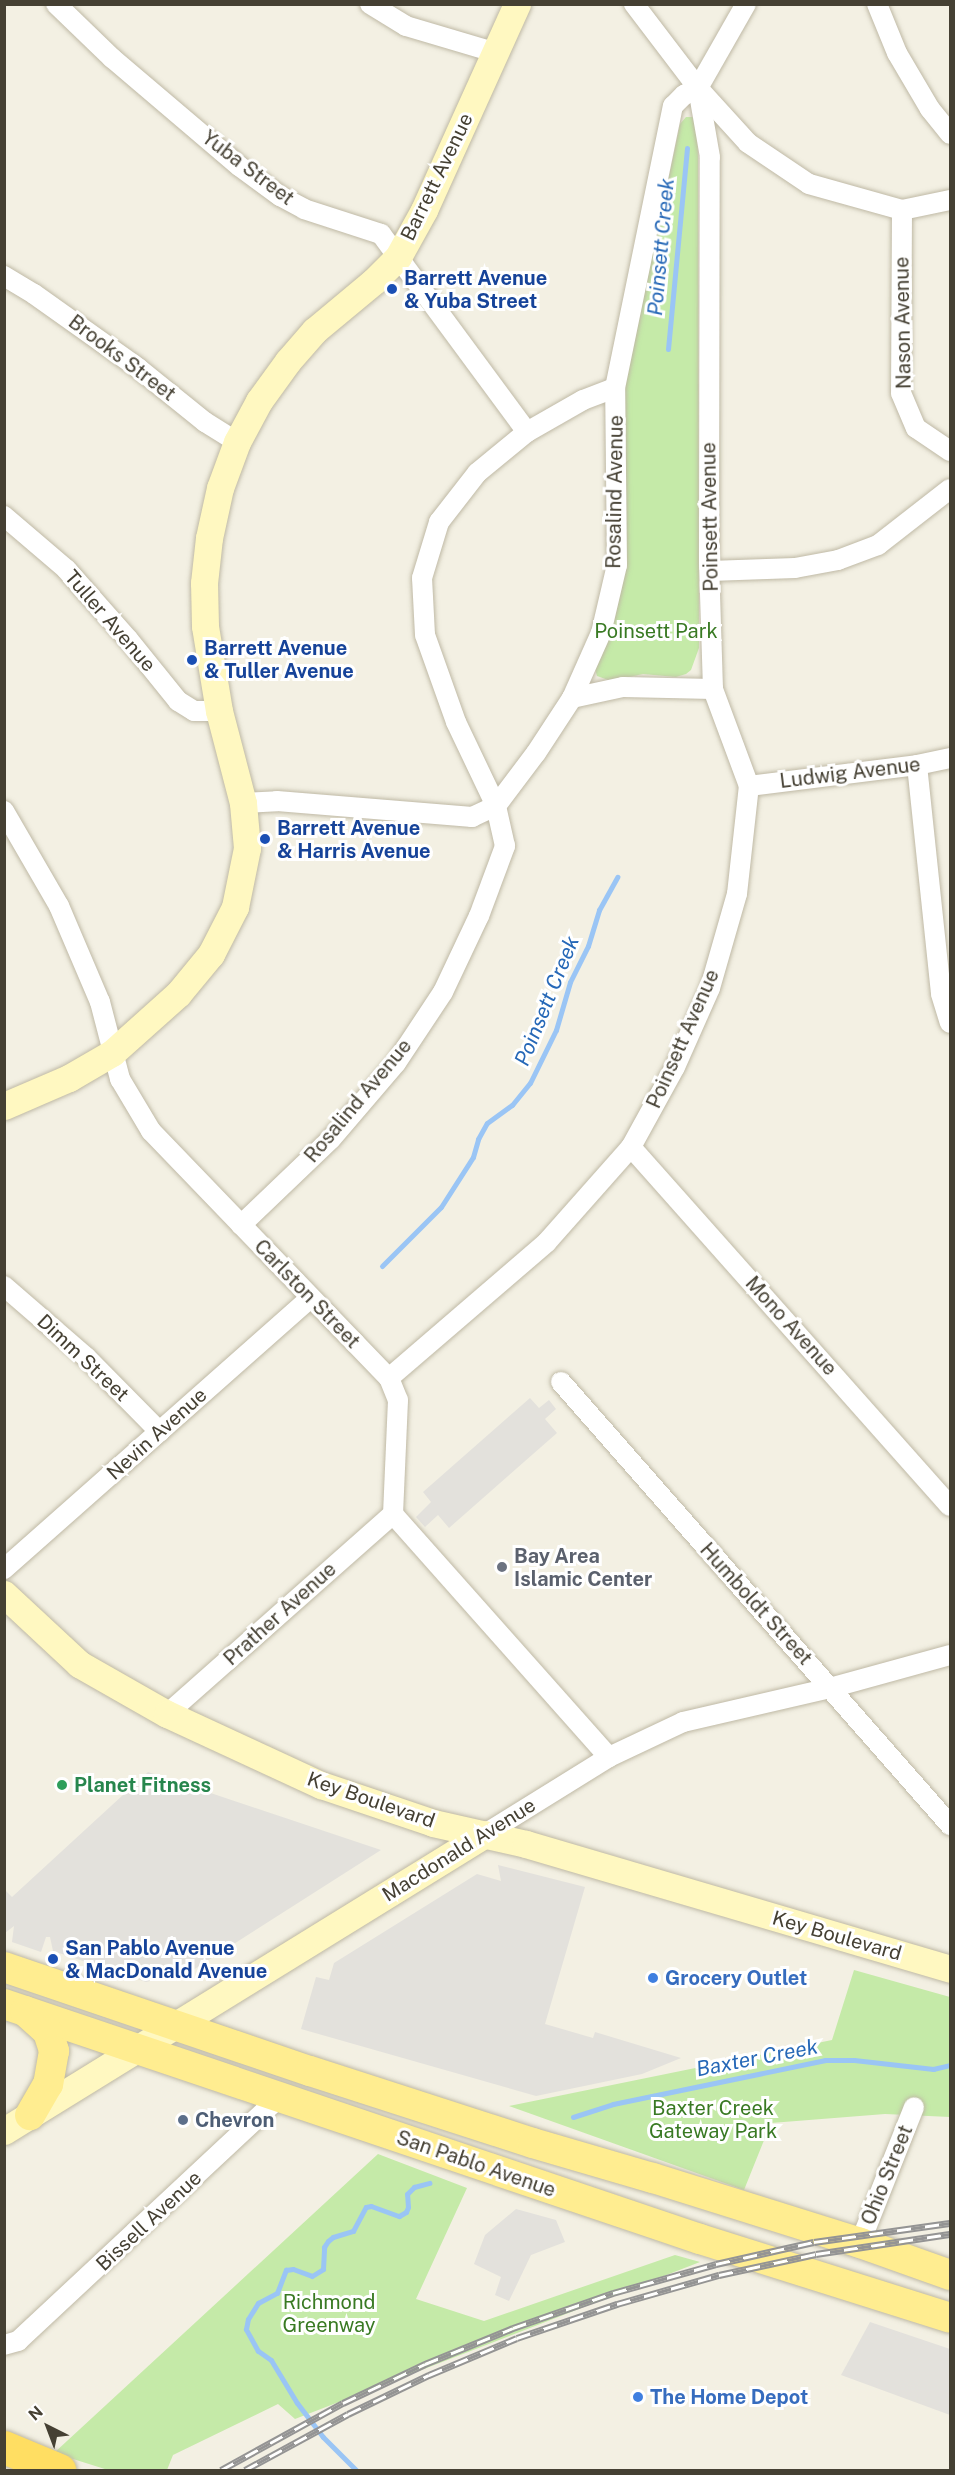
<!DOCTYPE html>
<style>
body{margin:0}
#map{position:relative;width:955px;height:2475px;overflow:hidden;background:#f3f0e3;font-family:"Public Sans",sans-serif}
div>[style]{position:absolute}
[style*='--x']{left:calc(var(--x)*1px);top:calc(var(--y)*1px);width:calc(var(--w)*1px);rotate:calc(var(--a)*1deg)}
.green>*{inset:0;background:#c5eaa8}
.parking>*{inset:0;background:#e3e1dc}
.stream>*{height:5px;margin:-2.5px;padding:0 2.5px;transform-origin:2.5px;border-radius:2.5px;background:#9ac5f5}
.roads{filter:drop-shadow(0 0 2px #bfb9a5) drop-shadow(0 0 2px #bfb9a5)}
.street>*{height:20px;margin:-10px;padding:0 10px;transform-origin:10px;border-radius:10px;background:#fff}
.secondary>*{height:27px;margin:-13.5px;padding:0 13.5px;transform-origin:13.5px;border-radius:13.5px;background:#fff8c1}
.primary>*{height:30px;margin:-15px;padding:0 15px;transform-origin:15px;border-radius:15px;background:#ffed90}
.highway>*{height:33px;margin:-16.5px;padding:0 16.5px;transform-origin:16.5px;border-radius:16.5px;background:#ffde62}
.rail>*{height:7px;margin-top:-3.5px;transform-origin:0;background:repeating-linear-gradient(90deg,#fff 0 14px,#949494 0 28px);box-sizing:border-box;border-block:2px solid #949494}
.dots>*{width:16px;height:16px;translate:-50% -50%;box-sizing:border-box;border:3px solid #fff;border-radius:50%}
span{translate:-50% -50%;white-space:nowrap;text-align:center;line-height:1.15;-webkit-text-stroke:6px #fff;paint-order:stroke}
.street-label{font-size:20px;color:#454033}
.transit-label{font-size:20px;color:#164399;font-weight:700}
.left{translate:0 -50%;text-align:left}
.park-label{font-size:20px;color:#397a23}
.worship-label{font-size:20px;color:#5b616d;font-weight:700}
.leisure-label{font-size:20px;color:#27864d;font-weight:700}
.shop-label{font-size:20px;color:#366cbe;font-weight:700}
.service-label{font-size:20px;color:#4e5e75;font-weight:700}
.water-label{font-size:21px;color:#2668b7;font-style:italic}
.frame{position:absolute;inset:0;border:6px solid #454033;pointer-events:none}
.north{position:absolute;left:18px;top:2397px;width:60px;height:60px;-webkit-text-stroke:4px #fff;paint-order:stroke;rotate:318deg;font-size:16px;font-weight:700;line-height:24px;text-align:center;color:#454033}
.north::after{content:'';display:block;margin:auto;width:21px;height:27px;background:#454033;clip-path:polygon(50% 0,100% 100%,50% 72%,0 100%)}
</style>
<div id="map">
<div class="green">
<i style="clip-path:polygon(686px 117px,692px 117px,697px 120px,698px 158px,699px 648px,691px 670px,686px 674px,676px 677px,643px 674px,611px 681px,597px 676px,595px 669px,614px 622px,622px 585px,625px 385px,680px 124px)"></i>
<i style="clip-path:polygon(854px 1970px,950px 1997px,950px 2117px,885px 2114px,771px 2123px,744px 2190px,509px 2106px,832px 2040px)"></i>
<i style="clip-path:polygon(378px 2154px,467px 2188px,416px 2299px,484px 2321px,675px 2255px,700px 2262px,295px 2419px,278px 2404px,173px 2455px,167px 2470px,108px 2470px,54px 2453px)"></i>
</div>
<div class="parking">
<i style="clip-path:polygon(530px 1398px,539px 1408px,549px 1400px,556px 1409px,545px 1419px,557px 1433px,449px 1528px,438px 1515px,425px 1527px,416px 1517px,431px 1502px,423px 1492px)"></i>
<i style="clip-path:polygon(148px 1772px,381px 1850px,179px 1979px,153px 1966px,150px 1968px,154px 1980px,146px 1982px,53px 1951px,50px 1937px,46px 1937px,41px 1952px,12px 1942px,14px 1926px,5px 1933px,5px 1890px,12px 1897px)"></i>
<i style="clip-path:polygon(498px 1865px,585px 1887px,545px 2024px,593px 2038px,595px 2032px,681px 2058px,642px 2074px,536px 2096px,301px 2029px,316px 1977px,329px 1980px,334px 1963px,477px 1874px,501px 1881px)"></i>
<i style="clip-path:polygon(516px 2209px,556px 2220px,565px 2242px,531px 2255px,509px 2301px,495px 2295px,501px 2277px,474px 2264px,485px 2235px)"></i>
<i style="clip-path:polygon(870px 2322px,950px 2349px,950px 2415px,841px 2375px)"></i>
</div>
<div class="stream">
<i style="--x:668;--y:349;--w:202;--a:-84.6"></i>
<i style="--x:382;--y:1266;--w:83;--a:-45"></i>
<i style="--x:441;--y:1207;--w:59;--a:-57.4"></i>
<i style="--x:473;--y:1157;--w:19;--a:-74"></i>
<i style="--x:478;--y:1139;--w:18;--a:-61"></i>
<i style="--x:487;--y:1123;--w:31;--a:-36"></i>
<i style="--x:512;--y:1105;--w:28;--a:-51"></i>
<i style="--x:530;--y:1083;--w:59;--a:-63.9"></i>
<i style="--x:556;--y:1030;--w:50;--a:-73.7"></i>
<i style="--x:570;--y:982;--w:40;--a:-63.4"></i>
<i style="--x:588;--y:946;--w:38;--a:-73"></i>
<i style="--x:599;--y:910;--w:38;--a:-61"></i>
<i style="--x:573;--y:2117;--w:42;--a:-18"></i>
<i style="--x:613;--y:2104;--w:217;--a:-11.7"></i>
<i style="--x:825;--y:2060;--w:29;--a:0"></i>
<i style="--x:854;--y:2060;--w:80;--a:6.5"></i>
<i style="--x:933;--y:2069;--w:17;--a:-13"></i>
<i style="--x:356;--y:2470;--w:47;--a:-135"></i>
<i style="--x:323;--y:2437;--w:43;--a:-127.4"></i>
<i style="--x:297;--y:2403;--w:50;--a:-121.2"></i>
<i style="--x:271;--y:2360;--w:16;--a:-145"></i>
<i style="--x:258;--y:2351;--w:25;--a:-119"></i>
<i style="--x:246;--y:2329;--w:10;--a:-79"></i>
<i style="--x:248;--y:2319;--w:19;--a:-58"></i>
<i style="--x:258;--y:2303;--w:21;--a:-28"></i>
<i style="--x:277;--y:2293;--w:25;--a:-69"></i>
<i style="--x:286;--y:2270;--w:7;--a:-8"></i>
<i style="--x:293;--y:2269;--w:20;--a:20"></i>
<i style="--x:312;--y:2276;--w:13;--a:-32"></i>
<i style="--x:323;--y:2269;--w:22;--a:-87"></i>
<i style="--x:324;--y:2247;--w:7;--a:-56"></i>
<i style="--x:328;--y:2241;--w:6;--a:-39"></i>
<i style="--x:333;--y:2237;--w:21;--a:-17"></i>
<i style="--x:353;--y:2231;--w:27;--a:-62"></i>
<i style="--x:366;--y:2207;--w:5;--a:-11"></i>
<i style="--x:371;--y:2206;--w:30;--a:20"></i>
<i style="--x:399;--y:2216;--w:8;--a:-30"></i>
<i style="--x:406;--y:2212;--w:5;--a:-68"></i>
<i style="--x:408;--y:2207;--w:13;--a:-94"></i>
<i style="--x:407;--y:2194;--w:10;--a:-45"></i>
<i style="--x:414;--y:2187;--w:16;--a:-15"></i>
</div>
<div class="roads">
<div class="street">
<i style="--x:56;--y:4;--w:78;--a:44"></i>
<i style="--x:112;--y:58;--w:167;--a:40.4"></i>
<i style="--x:239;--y:166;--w:51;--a:36.2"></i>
<i style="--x:280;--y:196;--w:27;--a:28"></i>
<i style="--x:304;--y:209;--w:81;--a:18"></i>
<i style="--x:381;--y:234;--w:246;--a:53.6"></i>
<i style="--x:370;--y:4;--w:42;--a:31.4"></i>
<i style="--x:406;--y:26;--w:95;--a:16.5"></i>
<i style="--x:634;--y:4;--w:106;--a:52.7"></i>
<i style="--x:698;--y:88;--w:74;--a:47.7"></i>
<i style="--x:748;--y:143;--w:73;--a:33.9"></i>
<i style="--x:809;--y:184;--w:97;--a:15.6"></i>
<i style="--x:902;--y:210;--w:49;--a:-11.8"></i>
<i style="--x:877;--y:4;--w:53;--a:67.8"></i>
<i style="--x:897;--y:53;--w:65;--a:59.5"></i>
<i style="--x:930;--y:109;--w:32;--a:51"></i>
<i style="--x:902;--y:210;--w:183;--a:90.3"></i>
<i style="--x:901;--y:393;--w:38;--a:67"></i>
<i style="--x:916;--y:428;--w:41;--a:34.1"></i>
<i style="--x:4;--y:276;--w:35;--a:31"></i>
<i style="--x:34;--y:294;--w:128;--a:35.4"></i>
<i style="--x:138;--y:368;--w:86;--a:38.9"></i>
<i style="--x:205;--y:422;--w:38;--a:32"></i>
<i style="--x:4;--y:516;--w:82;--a:40.5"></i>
<i style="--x:66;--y:569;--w:94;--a:48.5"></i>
<i style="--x:128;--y:639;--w:80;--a:51.1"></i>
<i style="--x:178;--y:701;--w:19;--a:32"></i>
<i style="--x:194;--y:711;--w:25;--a:0"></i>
<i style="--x:710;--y:571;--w:85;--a:-2"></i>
<i style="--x:795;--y:568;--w:44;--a:-10.5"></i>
<i style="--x:838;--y:560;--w:43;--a:-20.6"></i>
<i style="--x:878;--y:545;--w:91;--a:-37.9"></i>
<i style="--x:572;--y:698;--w:52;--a:-12.2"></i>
<i style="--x:623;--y:687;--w:90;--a:1.3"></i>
<i style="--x:917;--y:765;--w:230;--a:84"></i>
<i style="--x:941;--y:994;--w:30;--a:73"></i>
<i style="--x:749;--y:786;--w:169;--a:-7.1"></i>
<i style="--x:917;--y:765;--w:34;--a:-12"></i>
<i style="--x:243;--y:803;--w:34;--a:-3"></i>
<i style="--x:277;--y:801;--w:196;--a:4.7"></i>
<i style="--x:472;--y:817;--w:26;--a:-25"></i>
<i style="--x:496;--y:806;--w:93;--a:-115.5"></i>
<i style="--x:456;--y:722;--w:92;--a:-109.6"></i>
<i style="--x:425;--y:635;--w:57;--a:-93"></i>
<i style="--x:422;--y:578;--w:59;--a:-73.1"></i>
<i style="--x:439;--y:522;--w:62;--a:-52.2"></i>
<i style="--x:477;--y:473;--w:65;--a:-39.4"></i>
<i style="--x:527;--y:432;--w:64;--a:-29.7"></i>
<i style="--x:583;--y:400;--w:34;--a:-21"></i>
<i style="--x:4;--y:811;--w:110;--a:59.9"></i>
<i style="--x:59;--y:906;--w:104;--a:66.9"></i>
<i style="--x:100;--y:1002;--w:80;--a:75.4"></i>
<i style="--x:120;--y:1079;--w:61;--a:59.2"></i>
<i style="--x:151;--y:1131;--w:343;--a:46.1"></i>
<i style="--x:389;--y:1378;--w:24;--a:68"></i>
<i style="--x:398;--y:1400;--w:114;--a:92.5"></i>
<i style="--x:393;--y:1514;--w:325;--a:48.4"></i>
<i style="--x:631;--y:1147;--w:480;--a:48.4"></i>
<i style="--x:241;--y:1225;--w:124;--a:-43.7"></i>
<i style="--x:331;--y:1139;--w:100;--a:-49.5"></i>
<i style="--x:396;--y:1063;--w:85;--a:-56.5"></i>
<i style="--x:443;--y:992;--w:84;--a:-64.7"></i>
<i style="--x:479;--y:916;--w:75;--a:-69.6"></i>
<i style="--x:505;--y:846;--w:41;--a:-102.7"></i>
<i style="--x:496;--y:806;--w:66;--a:-53"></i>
<i style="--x:536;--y:753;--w:66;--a:-56.8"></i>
<i style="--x:572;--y:698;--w:71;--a:-66"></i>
<i style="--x:601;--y:633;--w:70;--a:-76.8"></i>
<i style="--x:617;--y:565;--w:177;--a:-90.6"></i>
<i style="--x:615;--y:388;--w:288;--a:-78.4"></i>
<i style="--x:673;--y:106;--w:16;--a:-45"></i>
<i style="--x:684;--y:95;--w:16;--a:-27"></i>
<i style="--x:4;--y:1286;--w:108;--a:40.9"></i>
<i style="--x:86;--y:1357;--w:105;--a:45.4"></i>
<i style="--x:389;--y:1378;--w:208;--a:-40.7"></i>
<i style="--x:547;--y:1242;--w:127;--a:-48.5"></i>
<i style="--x:631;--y:1147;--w:91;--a:-61.2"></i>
<i style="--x:675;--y:1067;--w:86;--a:-66.1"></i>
<i style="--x:710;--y:988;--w:98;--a:-74"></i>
<i style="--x:737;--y:894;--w:109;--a:-83.7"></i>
<i style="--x:749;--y:786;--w:103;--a:-110.4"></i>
<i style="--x:713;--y:689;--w:128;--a:-91.8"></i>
<i style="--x:709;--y:561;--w:404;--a:-89.9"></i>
<i style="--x:710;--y:157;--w:70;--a:-99.9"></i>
<i style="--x:698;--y:88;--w:97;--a:-60.3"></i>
<i style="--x:561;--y:1382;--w:590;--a:48.71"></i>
<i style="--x:4;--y:1569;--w:409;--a:-41.5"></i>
<i style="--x:167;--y:1714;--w:302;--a:-41.5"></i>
<i style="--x:485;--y:1834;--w:146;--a:-31.8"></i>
<i style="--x:609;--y:1757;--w:82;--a:-25.3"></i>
<i style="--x:683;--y:1722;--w:151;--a:-13"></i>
<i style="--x:830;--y:1688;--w:124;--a:-15.4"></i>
<i style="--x:860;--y:2243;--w:146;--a:-68.3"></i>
<i style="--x:4;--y:2345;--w:15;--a:-16"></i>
<i style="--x:18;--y:2341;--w:357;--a:-43"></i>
</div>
<div class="secondary">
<i style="--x:4;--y:1106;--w:71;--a:-23.3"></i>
<i style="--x:69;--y:1078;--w:50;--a:-30.2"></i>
<i style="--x:112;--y:1053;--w:89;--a:-41.8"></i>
<i style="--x:178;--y:994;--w:52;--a:-50.5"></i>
<i style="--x:211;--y:954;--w:53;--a:-62.9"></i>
<i style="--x:235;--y:907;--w:60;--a:-78.5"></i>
<i style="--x:247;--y:848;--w:45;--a:-95.1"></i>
<i style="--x:243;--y:803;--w:95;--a:-104.6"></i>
<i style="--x:219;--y:711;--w:86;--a:-99.4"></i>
<i style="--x:205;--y:626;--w:43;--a:-91.3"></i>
<i style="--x:204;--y:583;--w:45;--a:-83.7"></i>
<i style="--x:209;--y:538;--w:51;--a:-77.6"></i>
<i style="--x:220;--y:488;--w:49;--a:-69.7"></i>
<i style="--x:237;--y:442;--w:47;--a:-61.8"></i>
<i style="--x:259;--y:401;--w:49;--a:-54.1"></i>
<i style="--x:288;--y:361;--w:40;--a:-49"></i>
<i style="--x:314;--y:331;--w:78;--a:-39.8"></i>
<i style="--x:374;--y:281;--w:34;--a:-45"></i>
<i style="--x:398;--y:257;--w:54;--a:-61"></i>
<i style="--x:424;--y:210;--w:226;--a:-65.7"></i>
<i style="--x:4;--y:1594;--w:103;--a:43"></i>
<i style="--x:79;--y:1664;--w:101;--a:29.6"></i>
<i style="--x:167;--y:1714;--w:170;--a:24.8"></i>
<i style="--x:321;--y:1785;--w:118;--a:18.7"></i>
<i style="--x:433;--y:1823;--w:95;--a:12.7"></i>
<i style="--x:526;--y:1844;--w:442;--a:16.4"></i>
<i style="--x:4;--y:2131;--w:565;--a:-31.69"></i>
</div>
<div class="primary">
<i style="--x:4;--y:1967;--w:323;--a:18.8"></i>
<i style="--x:310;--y:2071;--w:234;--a:17.9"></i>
<i style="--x:533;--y:2143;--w:125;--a:16.3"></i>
<i style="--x:653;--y:2178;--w:217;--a:17.4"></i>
<i style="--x:860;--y:2243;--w:96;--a:19.6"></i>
<i style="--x:4;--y:2004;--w:735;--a:18.66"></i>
<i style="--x:700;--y:2239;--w:262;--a:17.5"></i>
<i style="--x:25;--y:2011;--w:31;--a:42"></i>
<i style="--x:48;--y:2032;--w:20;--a:72"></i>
<i style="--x:54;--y:2051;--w:34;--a:100"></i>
<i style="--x:48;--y:2084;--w:36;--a:120"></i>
</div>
<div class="highway">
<i style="--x:4;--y:2447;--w:60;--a:22.7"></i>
</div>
</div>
<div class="rail">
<i style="--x:221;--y:2470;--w:139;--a:-28.8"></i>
<i style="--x:343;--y:2403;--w:91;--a:-25.4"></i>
<i style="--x:425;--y:2364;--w:95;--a:-22.2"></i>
<i style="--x:513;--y:2328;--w:106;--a:-19.3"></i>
<i style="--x:613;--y:2293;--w:107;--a:-15.7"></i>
<i style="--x:716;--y:2264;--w:100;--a:-12.7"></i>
<i style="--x:814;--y:2242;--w:137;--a:-8"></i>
<i style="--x:245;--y:2470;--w:117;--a:-28.5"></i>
<i style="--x:348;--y:2414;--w:90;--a:-25.7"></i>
<i style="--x:429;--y:2375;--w:95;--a:-22.8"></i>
<i style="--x:517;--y:2338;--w:106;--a:-18.8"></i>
<i style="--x:617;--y:2304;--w:106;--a:-15.9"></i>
<i style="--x:719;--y:2275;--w:99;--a:-12.2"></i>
<i style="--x:816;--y:2254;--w:135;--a:-8.5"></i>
</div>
<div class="dots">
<i style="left:392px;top:289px;background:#1a4fb4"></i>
<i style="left:192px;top:660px;background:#1a4fb4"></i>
<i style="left:265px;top:839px;background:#1a4fb4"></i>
<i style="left:502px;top:1567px;background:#6b7280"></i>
<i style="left:62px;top:1785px;background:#2e9e5b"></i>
<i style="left:53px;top:1959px;background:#1a4fb4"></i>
<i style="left:653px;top:1978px;background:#3f7fe0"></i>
<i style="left:183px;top:2120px;background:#5c6f8a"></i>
<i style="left:638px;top:2397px;background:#3f7fe0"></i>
</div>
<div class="street-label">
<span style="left:248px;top:168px;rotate:37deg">Yuba Street</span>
<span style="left:437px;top:177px;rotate:-64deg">Barrett Avenue</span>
<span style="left:903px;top:323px;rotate:-91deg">Nason Avenue</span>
<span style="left:122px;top:358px;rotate:37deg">Brooks Street</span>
<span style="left:615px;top:492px;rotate:-89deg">Rosalind Avenue</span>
<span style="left:710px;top:517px;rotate:-91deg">Poinsett Avenue</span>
<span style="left:110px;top:621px;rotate:49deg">Tuller Avenue</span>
<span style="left:850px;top:773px;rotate:-7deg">Ludwig Avenue</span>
<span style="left:683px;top:1039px;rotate:-66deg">Poinsett Avenue</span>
<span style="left:358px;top:1101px;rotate:-50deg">Rosalind Avenue</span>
<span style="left:307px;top:1294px;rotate:46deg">Carlston Street</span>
<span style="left:791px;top:1326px;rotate:48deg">Mono Avenue</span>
<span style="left:83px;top:1358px;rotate:43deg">Dimm Street</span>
<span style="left:157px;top:1434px;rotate:-42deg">Nevin Avenue</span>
<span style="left:756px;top:1604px;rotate:48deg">Humboldt Street</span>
<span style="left:280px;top:1614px;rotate:-42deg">Prather Avenue</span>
<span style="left:371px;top:1800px;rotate:19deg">Key Boulevard</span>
<span style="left:459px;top:1850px;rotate:-32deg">Macdonald Avenue</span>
<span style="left:837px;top:1936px;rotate:16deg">Key Boulevard</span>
<span style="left:476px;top:2164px;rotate:19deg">San Pablo Avenue</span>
<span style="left:887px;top:2175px;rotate:-68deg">Ohio Street</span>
<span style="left:149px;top:2221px;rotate:-43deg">Bissell Avenue</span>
</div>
<div class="transit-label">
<span class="left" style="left:404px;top:290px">Barrett Avenue<br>&amp; Yuba Street</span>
<span class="left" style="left:204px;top:660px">Barrett Avenue<br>&amp; Tuller Avenue</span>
<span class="left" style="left:277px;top:840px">Barrett Avenue<br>&amp; Harris Avenue</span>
<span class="left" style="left:65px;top:1960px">San Pablo Avenue<br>&amp; MacDonald Avenue</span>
</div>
<div class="park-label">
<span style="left:656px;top:631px">Poinsett Park</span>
<span style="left:713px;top:2120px">Baxter Creek<br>Gateway Park</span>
<span style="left:329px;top:2314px">Richmond<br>Greenway</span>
</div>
<div class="worship-label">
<span class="left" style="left:514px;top:1568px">Bay Area<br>Islamic Center</span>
</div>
<div class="leisure-label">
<span class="left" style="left:74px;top:1785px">Planet Fitness</span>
</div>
<div class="shop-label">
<span class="left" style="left:665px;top:1978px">Grocery Outlet</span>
<span class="left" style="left:650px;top:2397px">The Home Depot</span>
</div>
<div class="service-label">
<span class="left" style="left:195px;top:2120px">Chevron</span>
</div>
<div class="water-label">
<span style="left:661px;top:247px;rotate:-85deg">Poinsett Creek</span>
<span style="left:547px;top:1001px;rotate:-68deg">Poinsett Creek</span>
<span style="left:757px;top:2058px;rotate:-11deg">Baxter Creek</span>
</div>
<div class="frame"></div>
<div class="north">N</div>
</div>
